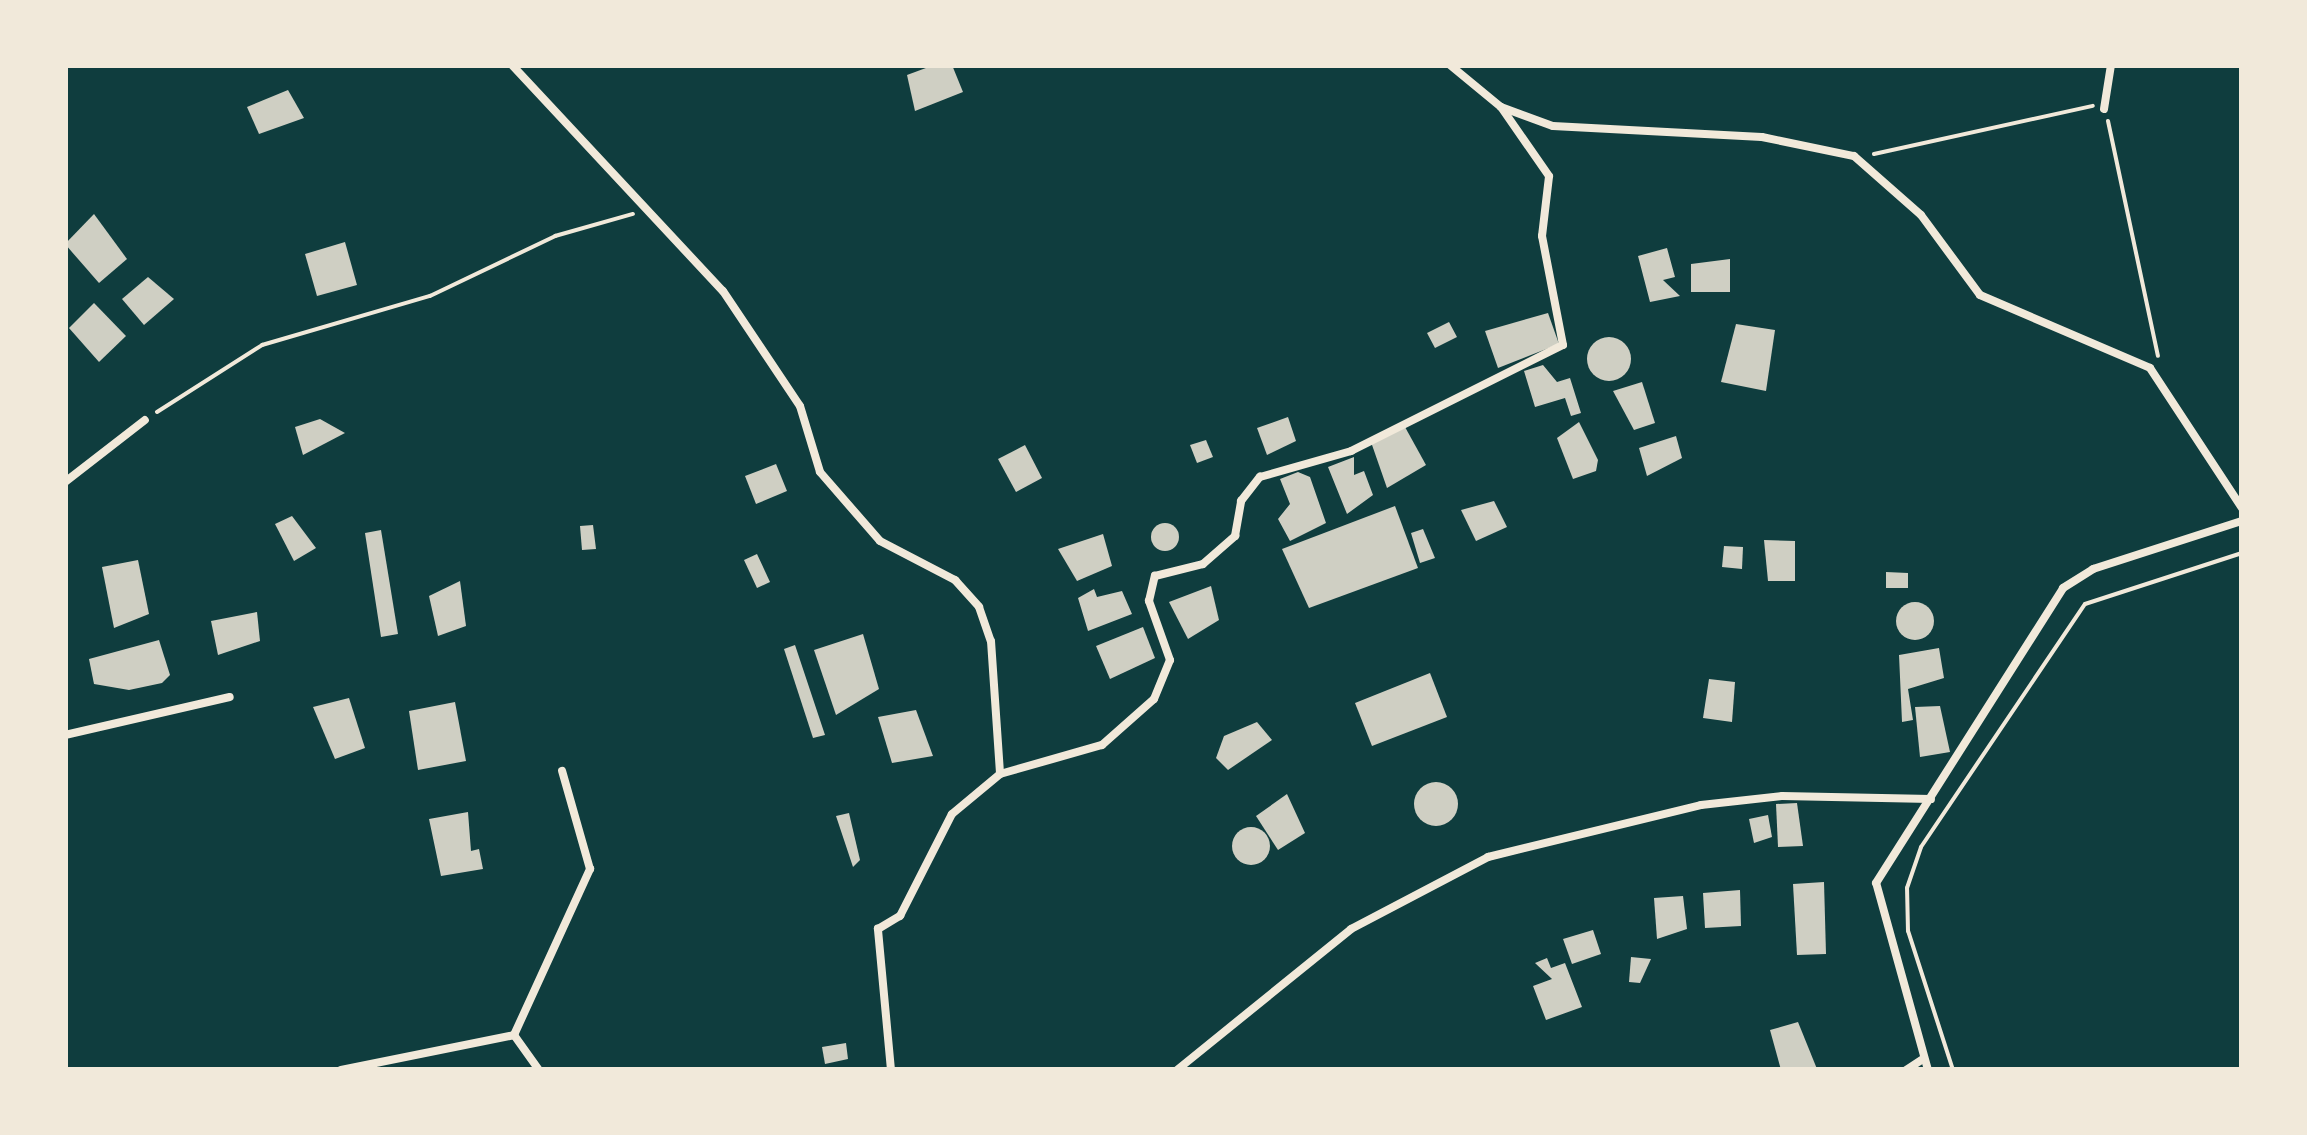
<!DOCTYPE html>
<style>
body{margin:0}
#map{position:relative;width:2307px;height:1135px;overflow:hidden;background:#0f3d3e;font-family:Signika,sans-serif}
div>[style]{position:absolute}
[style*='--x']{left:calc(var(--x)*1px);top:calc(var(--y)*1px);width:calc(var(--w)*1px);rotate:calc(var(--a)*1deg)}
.building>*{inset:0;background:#cfcfc3}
.round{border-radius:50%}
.path>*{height:4px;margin:-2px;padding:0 2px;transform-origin:2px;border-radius:2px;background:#f1e9da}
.service>*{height:4px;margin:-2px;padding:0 2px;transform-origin:2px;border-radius:2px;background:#f1e9da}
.minor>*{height:8px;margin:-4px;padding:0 4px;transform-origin:4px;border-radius:4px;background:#f1e9da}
span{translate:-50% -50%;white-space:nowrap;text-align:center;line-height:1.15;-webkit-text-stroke:8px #f1e9da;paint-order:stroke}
.frame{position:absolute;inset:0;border:68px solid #f1e9da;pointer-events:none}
</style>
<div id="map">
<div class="building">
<i style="clip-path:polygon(934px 65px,952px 65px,963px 92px,915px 111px,907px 75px)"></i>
<i style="clip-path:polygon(288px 90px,304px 118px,259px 134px,247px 107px)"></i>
<i style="clip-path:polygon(94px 214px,127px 259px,99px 283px,65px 244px)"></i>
<i style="clip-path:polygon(345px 242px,357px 285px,317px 296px,305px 254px)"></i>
<i style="clip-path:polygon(1667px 248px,1675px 277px,1663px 280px,1680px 296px,1650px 302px,1638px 256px)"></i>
<i style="clip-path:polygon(1730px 259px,1730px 292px,1691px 292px,1691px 264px)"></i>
<i style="clip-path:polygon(148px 277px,174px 299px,144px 325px,122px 299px)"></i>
<i style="clip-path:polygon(94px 303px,126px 336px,99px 362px,69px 328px)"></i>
<i style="clip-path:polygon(1548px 313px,1559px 344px,1498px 368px,1485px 331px)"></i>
<i style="clip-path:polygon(1449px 322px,1457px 337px,1435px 348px,1427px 333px)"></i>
<i style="clip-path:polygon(1736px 324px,1775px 330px,1766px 391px,1721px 382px)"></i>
<i class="round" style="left:1587px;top:337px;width:44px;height:44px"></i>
<i style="clip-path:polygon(1543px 365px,1557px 382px,1570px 378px,1581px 413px,1571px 416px,1565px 398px,1535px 407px,1524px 371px)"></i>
<i style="clip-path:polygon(1642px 382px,1655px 423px,1634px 430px,1613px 391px)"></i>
<i style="clip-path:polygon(1288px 417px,1296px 441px,1267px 455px,1257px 428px)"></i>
<i style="clip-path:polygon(320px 419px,345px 433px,303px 455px,295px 427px)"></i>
<i style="clip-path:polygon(1579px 422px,1598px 460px,1596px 471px,1573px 479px,1557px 438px)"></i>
<i style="clip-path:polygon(1405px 427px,1426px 465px,1387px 488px,1371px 442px)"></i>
<i style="clip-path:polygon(1676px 436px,1682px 458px,1647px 476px,1639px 448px)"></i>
<i style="clip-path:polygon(1206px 440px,1213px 457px,1197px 463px,1190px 445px)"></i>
<i style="clip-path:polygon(1025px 445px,1042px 478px,1016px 492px,998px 459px)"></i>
<i style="clip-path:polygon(1354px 457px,1354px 475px,1364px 471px,1373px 495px,1347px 514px,1328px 467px)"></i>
<i style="clip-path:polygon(776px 464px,787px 491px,756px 504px,745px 476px)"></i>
<i style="clip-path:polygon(1298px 472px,1310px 477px,1326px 523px,1290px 541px,1278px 519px,1290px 504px,1280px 479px)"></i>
<i style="clip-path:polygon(1494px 501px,1507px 527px,1476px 541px,1461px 510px)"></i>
<i style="clip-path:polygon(1395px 506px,1418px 568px,1309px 608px,1282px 549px)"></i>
<i style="clip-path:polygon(292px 516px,316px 548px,294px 561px,275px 524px)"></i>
<i class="round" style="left:1151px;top:523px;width:28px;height:28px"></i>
<i style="clip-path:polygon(593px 525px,596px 549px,582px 550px,580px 526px)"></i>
<i style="clip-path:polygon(1423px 529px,1435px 558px,1420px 563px,1411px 533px)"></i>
<i style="clip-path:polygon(381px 530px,398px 634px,381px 637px,365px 533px)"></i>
<i style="clip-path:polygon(1103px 534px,1112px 566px,1077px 581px,1058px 549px)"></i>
<i style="clip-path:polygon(1764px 540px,1795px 541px,1795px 581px,1768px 581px)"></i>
<i style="clip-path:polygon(1724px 546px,1743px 547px,1742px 569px,1722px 567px)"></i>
<i style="clip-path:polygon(757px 554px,770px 582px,757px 588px,744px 560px)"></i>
<i style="clip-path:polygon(138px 560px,149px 614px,114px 628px,102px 567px)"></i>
<i style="clip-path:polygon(1886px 572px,1908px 573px,1908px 588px,1886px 588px)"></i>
<i style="clip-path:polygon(460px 581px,466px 626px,438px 636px,429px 596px)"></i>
<i style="clip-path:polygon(1211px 586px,1219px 620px,1188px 639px,1169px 602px)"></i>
<i style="clip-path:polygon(1094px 589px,1097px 597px,1122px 591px,1132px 614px,1088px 631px,1078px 598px)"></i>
<i class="round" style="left:1896px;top:602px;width:38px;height:38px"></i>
<i style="clip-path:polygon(257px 612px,260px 641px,218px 655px,211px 621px)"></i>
<i style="clip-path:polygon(1143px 627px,1155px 658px,1110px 679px,1096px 646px)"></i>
<i style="clip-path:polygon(863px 634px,879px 689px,836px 715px,814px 650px)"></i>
<i style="clip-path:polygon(159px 640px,170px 675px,162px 683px,129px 690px,94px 684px,89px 659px)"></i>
<i style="clip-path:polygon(795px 645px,825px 735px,813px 738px,784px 649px)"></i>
<i style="clip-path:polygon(1939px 648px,1944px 678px,1908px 689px,1913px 720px,1902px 722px,1899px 655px)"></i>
<i style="clip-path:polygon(1430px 673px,1447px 717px,1372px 746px,1355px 703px)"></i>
<i style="clip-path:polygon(1709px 679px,1735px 682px,1732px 722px,1703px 718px)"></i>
<i style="clip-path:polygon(349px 698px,365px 748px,335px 759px,313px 707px)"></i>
<i style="clip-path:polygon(455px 702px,466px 761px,418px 770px,409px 711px)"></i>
<i style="clip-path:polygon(1940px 706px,1950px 752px,1920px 757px,1915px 707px)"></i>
<i style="clip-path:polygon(916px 710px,933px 756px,892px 763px,878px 717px)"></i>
<i style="clip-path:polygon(1257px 722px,1272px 740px,1228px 770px,1216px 758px,1224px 736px)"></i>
<i class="round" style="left:1414px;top:782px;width:44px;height:44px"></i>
<i style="clip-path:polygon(1287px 794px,1305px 833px,1278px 850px,1256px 816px)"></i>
<i style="clip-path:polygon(1797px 803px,1803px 846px,1778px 847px,1776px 804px)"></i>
<i style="clip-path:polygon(468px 812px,471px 851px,479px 849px,483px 869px,441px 876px,429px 819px)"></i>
<i style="clip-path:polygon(849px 813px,860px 860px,853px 867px,836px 816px)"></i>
<i style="clip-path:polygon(1768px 815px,1772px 837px,1754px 843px,1749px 819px)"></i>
<i class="round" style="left:1232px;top:827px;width:38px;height:38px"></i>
<i style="clip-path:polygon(1824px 882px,1826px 954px,1797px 955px,1793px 884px)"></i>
<i style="clip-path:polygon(1740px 890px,1741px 926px,1705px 928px,1703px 893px)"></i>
<i style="clip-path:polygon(1683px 896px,1687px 929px,1657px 939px,1654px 898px)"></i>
<i style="clip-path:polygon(1593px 930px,1601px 954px,1572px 964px,1563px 939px)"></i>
<i style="clip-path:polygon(1631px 957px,1651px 959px,1640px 983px,1629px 982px)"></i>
<i style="clip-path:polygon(1547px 958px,1551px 968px,1565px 963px,1582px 1007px,1546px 1020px,1533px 986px,1552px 979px,1535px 963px)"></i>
<i style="clip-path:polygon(1798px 1022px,1817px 1069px,1781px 1070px,1770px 1030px)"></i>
<i style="clip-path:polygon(846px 1043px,848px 1059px,825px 1064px,822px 1047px)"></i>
</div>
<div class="path">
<i style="--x:2108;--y:121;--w:240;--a:78"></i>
<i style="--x:1874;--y:154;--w:224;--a:-12.4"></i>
<i style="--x:157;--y:412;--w:125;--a:-32.5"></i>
<i style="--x:262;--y:345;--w:175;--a:-16.3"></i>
<i style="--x:430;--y:296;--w:139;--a:-25.6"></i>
<i style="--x:555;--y:236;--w:81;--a:-15.8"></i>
</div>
<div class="service">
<i style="--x:1953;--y:1070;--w:146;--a:-107.9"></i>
<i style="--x:1908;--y:931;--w:43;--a:-91.3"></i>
<i style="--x:1907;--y:888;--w:43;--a:-71.1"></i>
<i style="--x:1921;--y:847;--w:293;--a:-56"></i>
<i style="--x:2085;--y:604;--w:165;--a:-18"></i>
</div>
<div class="minor">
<i style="--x:512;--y:65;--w:309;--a:47"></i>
<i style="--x:723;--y:291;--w:138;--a:56.2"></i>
<i style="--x:800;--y:406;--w:69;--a:73.1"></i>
<i style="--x:820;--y:472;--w:91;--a:49"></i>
<i style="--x:880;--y:541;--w:85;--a:27.5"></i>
<i style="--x:955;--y:580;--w:36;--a:48"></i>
<i style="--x:979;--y:607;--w:36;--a:71"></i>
<i style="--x:991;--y:641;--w:133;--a:86.1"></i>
<i style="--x:1450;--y:65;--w:66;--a:39.5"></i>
<i style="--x:1501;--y:107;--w:55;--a:20.1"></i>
<i style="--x:1553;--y:126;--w:209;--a:3"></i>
<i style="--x:1762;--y:137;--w:94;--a:11.7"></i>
<i style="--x:1854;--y:156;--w:89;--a:41.4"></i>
<i style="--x:1921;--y:215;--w:99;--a:53.6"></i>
<i style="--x:1980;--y:295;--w:185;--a:23.2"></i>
<i style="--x:2150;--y:368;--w:168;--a:56.7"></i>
<i style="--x:2104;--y:109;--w:45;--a:-81"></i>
<i style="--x:65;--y:482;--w:101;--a:-37.8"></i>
<i style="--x:65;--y:735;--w:169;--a:-13"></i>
<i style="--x:514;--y:1035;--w:43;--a:54.5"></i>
<i style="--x:341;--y:1070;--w:177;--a:-11.4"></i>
<i style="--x:514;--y:1035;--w:183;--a:-65.4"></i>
<i style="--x:590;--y:869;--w:102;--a:-105.9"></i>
<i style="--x:891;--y:1070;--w:142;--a:-95.3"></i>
<i style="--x:878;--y:929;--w:26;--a:-31"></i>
<i style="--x:900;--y:916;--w:114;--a:-63"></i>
<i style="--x:952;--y:814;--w:62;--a:-39.8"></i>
<i style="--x:1000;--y:774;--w:106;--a:-15.9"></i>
<i style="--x:1102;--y:745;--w:69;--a:-41.5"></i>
<i style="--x:1154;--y:699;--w:42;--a:-67.7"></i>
<i style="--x:1170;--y:660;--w:63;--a:-109.6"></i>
<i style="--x:1149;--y:601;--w:26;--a:-77"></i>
<i style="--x:1155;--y:576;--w:49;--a:-14"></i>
<i style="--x:1203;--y:564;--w:43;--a:-41.2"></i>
<i style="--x:1235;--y:536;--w:36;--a:-80"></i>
<i style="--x:1241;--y:501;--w:31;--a:-52"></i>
<i style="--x:1260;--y:477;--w:95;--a:-15.9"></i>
<i style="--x:1351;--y:451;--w:237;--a:-26.6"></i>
<i style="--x:1563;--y:345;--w:111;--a:-100.9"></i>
<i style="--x:1542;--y:236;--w:60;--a:-83.3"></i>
<i style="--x:1549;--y:176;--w:84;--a:-124.8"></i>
<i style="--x:1177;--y:1070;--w:224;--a:-39"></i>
<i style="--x:1351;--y:929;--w:155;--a:-27.7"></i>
<i style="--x:1488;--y:857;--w:219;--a:-13.7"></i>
<i style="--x:1701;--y:805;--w:81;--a:-6.3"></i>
<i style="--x:1782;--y:796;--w:149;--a:1.2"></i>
<i style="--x:1906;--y:1070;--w:20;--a:-33"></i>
<i style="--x:1928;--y:1070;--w:194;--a:-105.5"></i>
<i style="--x:1876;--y:883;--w:349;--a:-57.6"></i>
<i style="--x:2063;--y:588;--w:36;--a:-32"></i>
<i style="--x:2093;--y:569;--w:157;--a:-17.9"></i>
</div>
<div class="frame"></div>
</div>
